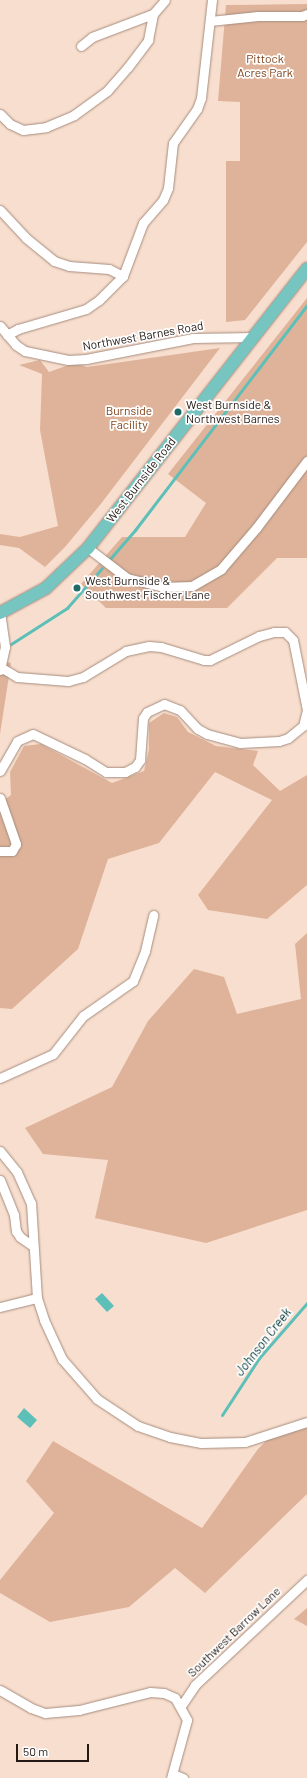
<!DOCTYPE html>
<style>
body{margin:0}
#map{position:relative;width:307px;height:1778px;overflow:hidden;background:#f8dece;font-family:Barlow,sans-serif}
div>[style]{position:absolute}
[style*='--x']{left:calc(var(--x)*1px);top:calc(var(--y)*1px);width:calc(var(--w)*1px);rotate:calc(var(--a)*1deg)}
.green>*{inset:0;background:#deb39a}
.water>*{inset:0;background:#5cbfb8}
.stream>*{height:3px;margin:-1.5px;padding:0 1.5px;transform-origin:1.5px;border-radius:1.5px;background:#5cbfb8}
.roads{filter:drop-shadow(0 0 1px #a58c7e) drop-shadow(0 0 1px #a58c7e)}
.minor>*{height:9px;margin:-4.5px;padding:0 4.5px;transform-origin:4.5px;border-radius:4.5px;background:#fff}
.major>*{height:12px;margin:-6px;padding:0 6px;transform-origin:6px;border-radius:6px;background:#77c5c1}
.dots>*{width:11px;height:11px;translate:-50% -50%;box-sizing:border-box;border:2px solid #fff;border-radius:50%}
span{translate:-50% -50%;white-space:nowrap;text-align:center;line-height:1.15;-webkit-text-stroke:3.5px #fff;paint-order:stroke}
.park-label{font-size:12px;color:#7f4319}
.street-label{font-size:12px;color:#231914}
.poi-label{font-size:12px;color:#231914}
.left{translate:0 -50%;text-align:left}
.water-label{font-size:13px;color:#073836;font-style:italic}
.scale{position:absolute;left:16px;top:1744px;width:73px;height:18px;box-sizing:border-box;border:2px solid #231914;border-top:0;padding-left:5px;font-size:12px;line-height:14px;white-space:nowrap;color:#231914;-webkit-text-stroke:3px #fff;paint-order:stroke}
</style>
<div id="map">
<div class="green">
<i style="clip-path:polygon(307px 4px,307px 242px,245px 320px,226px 322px,226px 161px,240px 161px,240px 102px,218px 101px,226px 5px)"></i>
<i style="clip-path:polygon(307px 298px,307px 558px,277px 558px,227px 608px,106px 608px,81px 584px,122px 537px,185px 537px,206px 503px,168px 474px)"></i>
<i style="clip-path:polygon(220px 348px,100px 505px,65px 547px,45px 567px,19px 548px,0 545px,0 534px,20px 537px,58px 526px,40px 430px,42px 374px,19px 365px,40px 360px,49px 372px,74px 363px,87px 367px)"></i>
<i style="clip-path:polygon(0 660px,11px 663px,0 734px)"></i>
<i style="clip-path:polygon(164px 713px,177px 717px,188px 732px,216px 746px,258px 751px,253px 765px,280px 791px,307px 775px,307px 885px,267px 919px,208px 910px,198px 895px,272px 800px,215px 772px,159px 843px,108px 859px,78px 949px,12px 1009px,0 1008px,0 803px,11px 795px,10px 772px,24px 746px,41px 744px,112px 783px,144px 771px,149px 750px,149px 723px)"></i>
<i style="clip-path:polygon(307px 933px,307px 1210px,206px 1243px,95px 1218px,108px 1160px,43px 1154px,25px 1128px,112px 1087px,148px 1021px,194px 969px,224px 977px,237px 1014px,301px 999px,295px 944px)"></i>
<i style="clip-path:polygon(307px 1422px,307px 1494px,205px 1593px,175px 1568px,129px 1607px,50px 1622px,0 1593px,0 1580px,54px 1513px,26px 1481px,53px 1441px,202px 1528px,258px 1449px,273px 1434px)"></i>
<i style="clip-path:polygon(307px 1608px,307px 1626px,294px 1619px)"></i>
</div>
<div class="water">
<i style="clip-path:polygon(102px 1293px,114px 1306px,107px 1312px,95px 1299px)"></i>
<i style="clip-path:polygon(24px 1408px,37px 1420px,30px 1428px,17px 1417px)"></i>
</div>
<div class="stream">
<i style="--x:109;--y:560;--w:40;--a:-49"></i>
<i style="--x:135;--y:530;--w:283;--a:-52.6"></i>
<i style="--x:11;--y:644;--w:67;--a:-32.7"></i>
<i style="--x:67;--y:608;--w:53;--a:-48.8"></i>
<i style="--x:222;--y:1415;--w:68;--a:-57"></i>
<i style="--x:259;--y:1358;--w:73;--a:-48.9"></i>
</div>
<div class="roads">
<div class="minor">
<i style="--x:210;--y:21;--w:48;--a:-5.9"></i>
<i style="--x:258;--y:16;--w:44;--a:0"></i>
<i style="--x:302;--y:16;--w:5;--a:-22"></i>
<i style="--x:81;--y:46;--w:14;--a:-39"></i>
<i style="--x:92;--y:37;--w:65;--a:-20.7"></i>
<i style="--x:0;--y:114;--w:14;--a:45"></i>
<i style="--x:10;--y:124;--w:14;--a:25"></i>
<i style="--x:23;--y:130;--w:23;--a:-7"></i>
<i style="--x:46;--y:127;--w:30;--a:-23"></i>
<i style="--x:74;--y:115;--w:41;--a:-36"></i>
<i style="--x:107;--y:91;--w:32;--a:-49"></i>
<i style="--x:128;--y:67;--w:34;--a:-53"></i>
<i style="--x:148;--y:40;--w:26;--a:-79"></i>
<i style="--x:153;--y:14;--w:18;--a:-49"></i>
<i style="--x:0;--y:210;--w:38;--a:47"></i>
<i style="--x:26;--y:238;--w:36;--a:39"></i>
<i style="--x:54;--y:261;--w:16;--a:18"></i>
<i style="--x:69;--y:266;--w:40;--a:4.3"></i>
<i style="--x:109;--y:269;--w:16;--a:27"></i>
<i style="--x:0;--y:326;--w:25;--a:50"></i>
<i style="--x:16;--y:345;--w:11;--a:34"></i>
<i style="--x:25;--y:351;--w:44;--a:11.8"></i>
<i style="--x:68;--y:360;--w:18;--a:-3"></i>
<i style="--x:86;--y:359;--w:109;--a:-11.1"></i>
<i style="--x:193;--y:338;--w:60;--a:-1"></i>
<i style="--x:7;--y:335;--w:13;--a:-29"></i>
<i style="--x:18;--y:329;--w:71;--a:-16.4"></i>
<i style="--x:86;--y:309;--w:16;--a:-35"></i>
<i style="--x:99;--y:300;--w:34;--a:-45"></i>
<i style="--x:123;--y:276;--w:57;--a:-69.3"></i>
<i style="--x:143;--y:223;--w:30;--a:-49"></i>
<i style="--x:163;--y:200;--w:13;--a:-67"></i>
<i style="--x:168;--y:188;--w:45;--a:-83.7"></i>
<i style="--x:173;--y:143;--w:42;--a:-54.8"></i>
<i style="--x:197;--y:109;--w:12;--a:-70"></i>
<i style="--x:201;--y:98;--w:99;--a:-83.6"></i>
<i style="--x:88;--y:548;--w:49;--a:37.6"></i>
<i style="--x:127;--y:578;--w:36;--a:14"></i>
<i style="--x:162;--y:587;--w:30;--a:-2"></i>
<i style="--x:192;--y:586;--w:34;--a:-30"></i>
<i style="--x:221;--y:569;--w:55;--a:-49.4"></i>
<i style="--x:257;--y:527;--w:83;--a:-52.9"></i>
<i style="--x:0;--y:670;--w:24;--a:-78"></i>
<i style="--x:5;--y:647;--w:34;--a:-98"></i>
<i style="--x:0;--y:771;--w:34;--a:-60"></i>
<i style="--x:17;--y:741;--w:17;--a:-24"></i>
<i style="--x:33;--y:734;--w:58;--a:25.7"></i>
<i style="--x:85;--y:759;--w:25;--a:32"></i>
<i style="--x:106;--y:772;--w:19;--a:0"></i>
<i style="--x:125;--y:772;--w:11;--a:-27"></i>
<i style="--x:135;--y:767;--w:9;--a:-54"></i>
<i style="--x:140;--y:760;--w:42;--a:-85.9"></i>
<i style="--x:143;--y:718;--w:7;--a:-56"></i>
<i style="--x:147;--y:712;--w:19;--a:-25"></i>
<i style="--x:164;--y:704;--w:17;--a:21"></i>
<i style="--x:180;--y:710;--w:26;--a:47"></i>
<i style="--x:198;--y:729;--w:10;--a:29"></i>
<i style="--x:207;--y:734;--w:34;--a:15"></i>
<i style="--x:240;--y:743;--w:39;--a:-3"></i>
<i style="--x:279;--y:741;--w:9;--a:-18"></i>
<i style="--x:288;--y:738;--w:19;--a:-39"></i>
<i style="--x:303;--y:726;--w:16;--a:-76"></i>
<i style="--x:307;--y:710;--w:71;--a:-101.3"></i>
<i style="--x:293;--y:640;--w:11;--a:-135"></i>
<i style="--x:285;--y:632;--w:11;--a:180"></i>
<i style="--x:274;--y:632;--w:16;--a:165"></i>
<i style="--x:259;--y:636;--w:55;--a:153.9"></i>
<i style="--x:210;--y:660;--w:6;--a:180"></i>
<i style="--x:204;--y:660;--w:45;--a:-163.2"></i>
<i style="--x:161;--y:647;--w:12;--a:-175"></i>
<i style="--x:149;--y:646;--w:24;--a:168"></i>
<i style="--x:126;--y:651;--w:50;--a:148.8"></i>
<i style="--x:83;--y:677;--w:16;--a:165"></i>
<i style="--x:68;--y:681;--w:51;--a:-175.5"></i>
<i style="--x:17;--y:677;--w:17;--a:-149"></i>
<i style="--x:0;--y:798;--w:49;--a:70.8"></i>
<i style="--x:16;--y:844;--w:8;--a:120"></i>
<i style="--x:12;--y:851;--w:12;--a:180"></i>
<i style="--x:0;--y:1078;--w:58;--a:-24.4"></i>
<i style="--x:53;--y:1054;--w:48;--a:-51.7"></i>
<i style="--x:83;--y:1016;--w:61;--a:-35"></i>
<i style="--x:133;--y:981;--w:32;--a:-68"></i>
<i style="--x:145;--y:951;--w:37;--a:-77"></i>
<i style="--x:0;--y:1151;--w:27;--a:51"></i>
<i style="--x:17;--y:1172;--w:34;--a:66"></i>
<i style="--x:31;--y:1203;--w:95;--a:86.4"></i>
<i style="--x:37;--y:1298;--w:23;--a:72"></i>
<i style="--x:44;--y:1320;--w:43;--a:65.2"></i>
<i style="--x:62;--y:1359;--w:53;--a:48.8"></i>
<i style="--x:97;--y:1399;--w:49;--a:33.4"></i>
<i style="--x:138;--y:1426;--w:34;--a:19"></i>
<i style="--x:170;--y:1437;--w:32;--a:11"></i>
<i style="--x:201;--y:1443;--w:44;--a:-1.3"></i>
<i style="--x:245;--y:1442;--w:65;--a:-17.9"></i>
<i style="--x:0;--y:1180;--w:38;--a:68"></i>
<i style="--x:14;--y:1215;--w:16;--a:83"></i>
<i style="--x:16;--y:1231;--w:7;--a:56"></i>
<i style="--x:20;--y:1237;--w:16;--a:35"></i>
<i style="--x:0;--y:1307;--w:38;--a:-14"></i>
<i style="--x:0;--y:1690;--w:36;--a:30"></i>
<i style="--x:31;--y:1708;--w:15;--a:20"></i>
<i style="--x:45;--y:1713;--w:34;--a:-5"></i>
<i style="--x:79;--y:1710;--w:73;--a:-14.2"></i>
<i style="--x:150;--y:1692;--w:14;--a:4"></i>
<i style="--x:164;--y:1693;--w:12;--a:24"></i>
<i style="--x:175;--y:1698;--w:25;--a:61"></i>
<i style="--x:187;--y:1720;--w:60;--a:105.4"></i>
<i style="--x:181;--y:1706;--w:25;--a:-56"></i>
<i style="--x:195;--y:1685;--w:154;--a:-43.2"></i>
<i style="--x:173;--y:1774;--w:11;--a:22"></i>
</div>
<div class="major">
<i style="--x:0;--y:613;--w:52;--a:-28.5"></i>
<i style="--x:46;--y:588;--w:58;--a:-43.6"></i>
<i style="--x:88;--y:548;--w:355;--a:-51.9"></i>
</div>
</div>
<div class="dots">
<i style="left:178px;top:412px;background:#1f6a66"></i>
<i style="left:77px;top:588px;background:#1f6a66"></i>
</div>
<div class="park-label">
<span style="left:265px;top:66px">Pittock<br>Acres Park</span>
<span style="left:129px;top:418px">Burnside<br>Facility</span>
</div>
<div class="street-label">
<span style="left:143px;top:336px;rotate:-10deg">Northwest Barnes Road</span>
<span style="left:141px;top:480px;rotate:-52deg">West Burnside Road</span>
<span style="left:234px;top:1632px;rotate:-44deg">Southwest Barrow Lane</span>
</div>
<div class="poi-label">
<span class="left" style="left:186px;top:412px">West Burnside &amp;<br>Northwest Barnes</span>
<span class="left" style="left:85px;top:588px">West Burnside &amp;<br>Southwest Fischer Lane</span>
</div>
<div class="water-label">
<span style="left:263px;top:1342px;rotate:-52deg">Johnson Creek</span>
</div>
<div class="scale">50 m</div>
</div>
